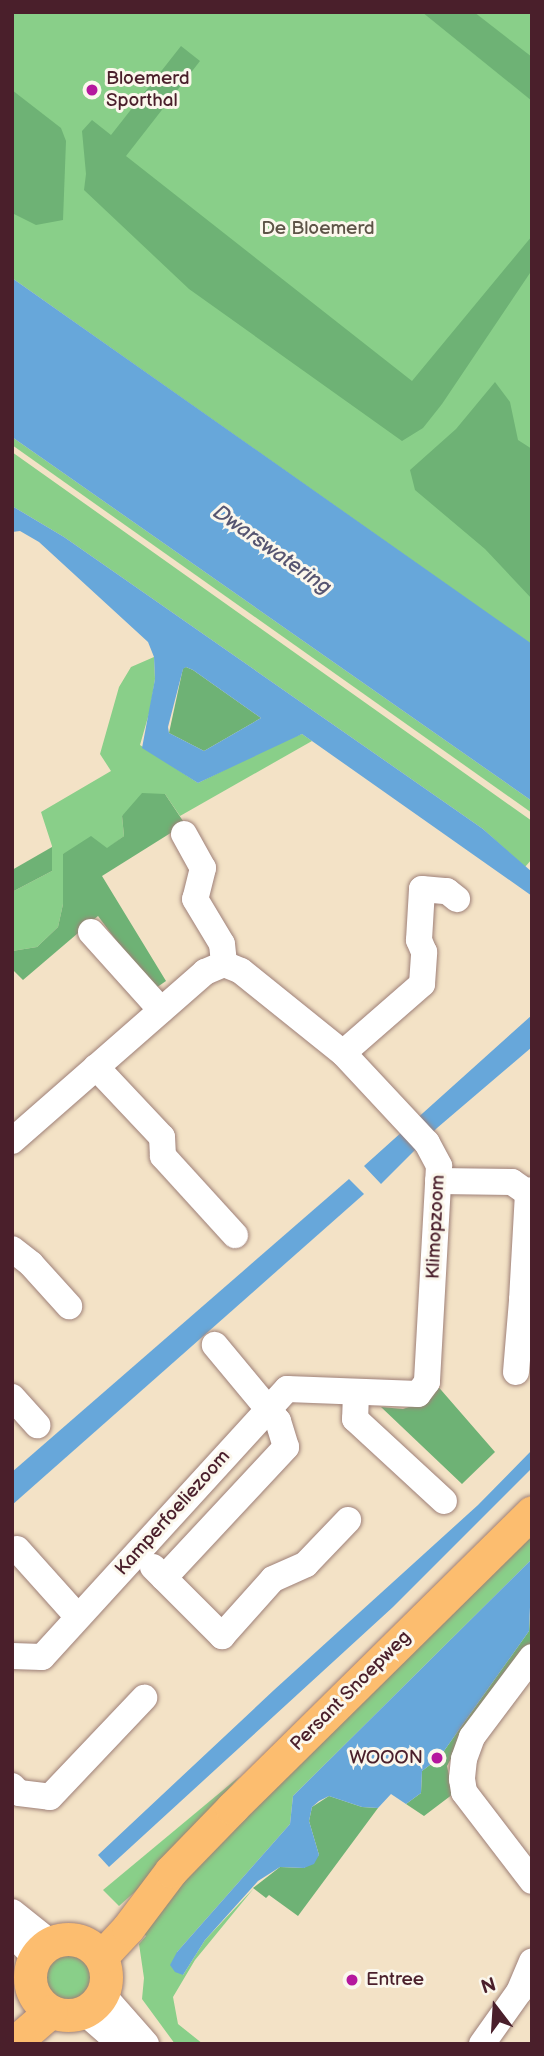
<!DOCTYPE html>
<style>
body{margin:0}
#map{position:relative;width:544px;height:2056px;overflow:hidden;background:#f3e2c6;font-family:"Balsamiq Sans",sans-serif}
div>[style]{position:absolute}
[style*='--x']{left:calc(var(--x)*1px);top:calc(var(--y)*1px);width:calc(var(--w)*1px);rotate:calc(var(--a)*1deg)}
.green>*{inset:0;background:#89cf89}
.round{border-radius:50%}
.forest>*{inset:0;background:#6eb275}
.water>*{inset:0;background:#67a7da}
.roads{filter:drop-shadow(0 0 2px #9e8078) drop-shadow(0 0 2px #9e8078)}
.minor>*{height:26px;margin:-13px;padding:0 13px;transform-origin:13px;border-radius:13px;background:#fff}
.major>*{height:33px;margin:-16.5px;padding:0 16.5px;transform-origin:16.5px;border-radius:16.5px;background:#fcbd6f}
.major>.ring{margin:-16.5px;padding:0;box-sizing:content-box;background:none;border:33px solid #fcbd6f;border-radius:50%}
.dots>*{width:19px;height:19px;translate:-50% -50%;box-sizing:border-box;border:4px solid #fbf7ec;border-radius:50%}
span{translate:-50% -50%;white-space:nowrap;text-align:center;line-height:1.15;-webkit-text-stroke:6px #fbf7ec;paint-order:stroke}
.poi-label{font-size:19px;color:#4a1f2b}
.left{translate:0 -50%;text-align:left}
.right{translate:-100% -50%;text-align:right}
.park-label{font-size:19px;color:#5d5447}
.street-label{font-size:19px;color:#4a1f2b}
.water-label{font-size:21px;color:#565571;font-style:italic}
.frame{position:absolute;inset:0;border:14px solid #4a1f2b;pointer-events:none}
.north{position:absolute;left:460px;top:1972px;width:70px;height:70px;-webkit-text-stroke:5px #fbf7ec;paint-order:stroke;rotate:343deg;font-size:19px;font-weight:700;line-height:28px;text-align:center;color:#4a1f2b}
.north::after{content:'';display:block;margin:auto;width:24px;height:32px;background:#4a1f2b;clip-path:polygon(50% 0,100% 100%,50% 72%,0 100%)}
</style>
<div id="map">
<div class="green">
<i style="clip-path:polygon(12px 12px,532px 12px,532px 645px,12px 278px)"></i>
<i style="clip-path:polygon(12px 437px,532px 801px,532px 813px,12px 445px)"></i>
<i style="clip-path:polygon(12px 452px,532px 821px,532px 859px,525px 867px,483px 829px,64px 537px,12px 506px)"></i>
<i style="clip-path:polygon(154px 657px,155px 679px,150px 710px,140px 745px,198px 783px,285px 740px,302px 734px,312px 741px,180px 816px,165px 794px,122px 816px,124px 836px,107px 849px,63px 854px,63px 904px,58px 927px,37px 947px,12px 951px,12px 892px,52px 871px,52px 846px,41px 812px,111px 771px,100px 754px,119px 687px,131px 667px)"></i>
<i style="clip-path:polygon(532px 1526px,532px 1559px,293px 1796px,290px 1824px,177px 1952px,183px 1975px,205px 1940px,254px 1888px,195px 1960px,173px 1997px,178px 2024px,203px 2044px,175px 2044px,142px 1999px,144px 1978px,139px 1944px,146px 1936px,137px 1926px)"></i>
<i style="clip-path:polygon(240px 1776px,155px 1874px,119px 1906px,103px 1890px)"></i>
<i class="round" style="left:44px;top:1952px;width:48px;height:48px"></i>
</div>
<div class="forest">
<i style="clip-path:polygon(422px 12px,474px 12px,532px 57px,532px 101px)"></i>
<i style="clip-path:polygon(181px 46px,200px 61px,126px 156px,412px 381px,532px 236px,532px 270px,442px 404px,423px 428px,402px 441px,189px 289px,84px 190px,86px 174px,82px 131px,92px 120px,111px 135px)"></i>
<i style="clip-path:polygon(12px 90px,61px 128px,66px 141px,63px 220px,36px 225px,12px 213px)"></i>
<i style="clip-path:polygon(495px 382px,510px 402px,518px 440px,532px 449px,532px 599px,485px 549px,415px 490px,410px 470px,456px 429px)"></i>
<i style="clip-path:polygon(186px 667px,193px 670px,261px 718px,204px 751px,169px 733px,183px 668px)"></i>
<i style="clip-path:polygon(142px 793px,165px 794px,185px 824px,102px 876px,166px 981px,153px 990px,98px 916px,23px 980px,12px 969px,12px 951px,37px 947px,58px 927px,63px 904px,63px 854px,91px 836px,107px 848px,124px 836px,122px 816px)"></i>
<i style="clip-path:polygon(52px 847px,52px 871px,12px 892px,12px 870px)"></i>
<i style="clip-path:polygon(435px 1383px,495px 1452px,462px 1484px,381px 1407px,403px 1409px,427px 1401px)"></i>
<i style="clip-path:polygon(532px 1581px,532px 1642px,465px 1733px,447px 1766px,453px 1794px,424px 1816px,406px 1804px,421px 1793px,422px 1771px,439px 1758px,529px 1631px)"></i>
<i style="clip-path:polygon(329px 1796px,362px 1807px,378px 1808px,298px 1916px,269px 1895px,266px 1898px,253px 1888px,280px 1867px,304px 1868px,319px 1855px,309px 1821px,312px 1807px)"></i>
</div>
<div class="water">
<i style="clip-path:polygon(12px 278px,532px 644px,532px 801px,12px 437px)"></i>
<i style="clip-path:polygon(evenodd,12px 506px,64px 537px,483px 829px,532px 872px,532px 896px,302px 734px,198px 783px,142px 748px,155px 679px,154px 657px,148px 642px,39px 542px,20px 531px,12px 532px,12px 506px,186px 667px,193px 670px,261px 718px,204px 751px,169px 733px,168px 727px,183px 669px,186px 667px)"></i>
<i style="clip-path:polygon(532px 1015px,532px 1047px,437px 1128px,381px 1184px,364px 1166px)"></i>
<i style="clip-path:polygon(349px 1179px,364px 1194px,12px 1505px,12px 1472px)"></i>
<i style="clip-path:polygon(532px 1450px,532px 1468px,393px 1607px,109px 1867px,98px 1855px,274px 1690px,478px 1505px)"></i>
<i style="clip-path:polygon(532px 1559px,529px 1631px,439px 1758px,422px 1771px,421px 1793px,406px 1804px,391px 1794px,378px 1808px,362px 1807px,329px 1796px,319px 1801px,312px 1807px,309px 1821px,319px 1855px,314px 1864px,304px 1868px,280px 1867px,258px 1881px,205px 1940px,183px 1975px,175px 1972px,170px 1965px,177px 1952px,290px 1824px,293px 1796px)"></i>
</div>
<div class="roads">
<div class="minor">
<i style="--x:184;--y:834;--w:39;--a:61"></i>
<i style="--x:203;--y:868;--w:32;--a:104"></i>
<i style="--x:195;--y:899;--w:52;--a:59"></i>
<i style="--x:222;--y:944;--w:20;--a:84"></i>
<i style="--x:91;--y:932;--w:105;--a:48.1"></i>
<i style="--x:343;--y:1053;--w:105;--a:-41.1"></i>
<i style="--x:422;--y:984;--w:32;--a:-86"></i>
<i style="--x:424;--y:952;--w:13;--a:-113"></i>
<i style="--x:419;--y:940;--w:51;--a:-86.6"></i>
<i style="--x:422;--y:889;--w:25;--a:5"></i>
<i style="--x:447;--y:891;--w:13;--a:39"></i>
<i style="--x:96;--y:1067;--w:96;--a:46.7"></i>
<i style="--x:162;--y:1137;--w:19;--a:87"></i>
<i style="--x:163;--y:1156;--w:107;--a:47.7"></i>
<i style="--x:12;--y:1141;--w:257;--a:-41.2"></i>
<i style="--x:205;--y:972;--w:21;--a:-23"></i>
<i style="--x:224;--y:964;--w:18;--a:22"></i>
<i style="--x:241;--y:971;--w:131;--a:38.8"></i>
<i style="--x:343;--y:1053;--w:123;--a:47"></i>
<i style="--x:427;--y:1143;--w:26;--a:62"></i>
<i style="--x:439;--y:1166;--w:216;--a:93.2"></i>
<i style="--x:427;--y:1382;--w:15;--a:127"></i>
<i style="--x:418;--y:1394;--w:131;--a:-177.8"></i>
<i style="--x:287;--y:1389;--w:363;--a:132.4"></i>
<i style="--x:42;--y:1657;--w:30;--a:-178"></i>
<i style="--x:438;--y:1181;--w:74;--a:0.8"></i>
<i style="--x:512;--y:1182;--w:19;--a:35"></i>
<i style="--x:532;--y:1190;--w:5;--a:143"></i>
<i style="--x:528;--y:1193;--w:107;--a:93.2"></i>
<i style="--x:522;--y:1300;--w:15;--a:48"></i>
<i style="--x:12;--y:1249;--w:24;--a:38"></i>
<i style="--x:31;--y:1264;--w:57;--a:47.9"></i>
<i style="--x:516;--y:1372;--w:72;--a:-85.2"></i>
<i style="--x:356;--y:1393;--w:26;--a:92"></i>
<i style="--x:355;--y:1419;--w:121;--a:42.7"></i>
<i style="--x:12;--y:1397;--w:38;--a:48"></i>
<i style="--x:17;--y:1549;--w:91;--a:48.1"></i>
<i style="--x:153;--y:1567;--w:98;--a:45"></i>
<i style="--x:222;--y:1636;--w:76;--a:-48.2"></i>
<i style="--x:273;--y:1579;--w:36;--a:-24"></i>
<i style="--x:306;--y:1564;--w:61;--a:-46.3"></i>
<i style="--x:164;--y:1578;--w:179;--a:-47"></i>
<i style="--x:286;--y:1447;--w:27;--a:-107"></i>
<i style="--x:278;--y:1421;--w:99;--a:-129.7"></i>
<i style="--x:532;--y:1657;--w:100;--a:126.9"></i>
<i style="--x:472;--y:1737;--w:23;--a:110"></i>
<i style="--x:464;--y:1759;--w:20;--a:96"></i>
<i style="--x:462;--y:1779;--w:13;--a:81"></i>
<i style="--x:464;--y:1792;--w:112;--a:52.6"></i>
<i style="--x:12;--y:1786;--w:10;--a:45"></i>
<i style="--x:19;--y:1793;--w:31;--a:7"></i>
<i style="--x:50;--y:1797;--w:137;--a:-46.5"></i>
<i style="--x:12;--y:1912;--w:50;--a:38.5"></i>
<i style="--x:12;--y:1934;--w:33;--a:45"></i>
<i style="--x:103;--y:1995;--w:65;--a:48.7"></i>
<i style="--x:84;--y:2012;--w:49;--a:40.9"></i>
<i style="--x:482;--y:2044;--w:64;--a:-54.6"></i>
<i style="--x:519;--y:1992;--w:33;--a:-67"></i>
</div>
<div class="major">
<i class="ring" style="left:30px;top:1939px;width:43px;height:43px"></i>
<i style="--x:101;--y:1957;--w:40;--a:-47"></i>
<i style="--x:128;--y:1928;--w:71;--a:-53"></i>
<i style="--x:171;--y:1871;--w:88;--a:-45.9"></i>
<i style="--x:232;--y:1808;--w:421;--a:-44.6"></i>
<i style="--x:13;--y:2044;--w:50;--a:-41"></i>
</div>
</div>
<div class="dots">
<i style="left:92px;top:90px;background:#b5179e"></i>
<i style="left:437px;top:1758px;background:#b5179e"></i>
<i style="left:352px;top:1980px;background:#b5179e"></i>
</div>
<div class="poi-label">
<span class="left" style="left:106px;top:90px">Bloemerd<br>Sporthal</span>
<span class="right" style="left:423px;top:1758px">WOOON</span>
<span class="left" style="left:366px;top:1980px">Entree</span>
</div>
<div class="park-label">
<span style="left:318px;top:229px">De Bloemerd</span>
</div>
<div class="street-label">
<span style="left:436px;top:1227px;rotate:-87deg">Klimopzoom</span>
<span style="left:173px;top:1513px;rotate:-48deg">Kamperfoeliezoom</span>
<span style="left:351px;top:1691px;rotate:-45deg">Persant Snoepweg</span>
</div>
<div class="water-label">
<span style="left:272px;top:550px;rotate:35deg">Dwarswatering</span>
</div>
<div class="frame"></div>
<div class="north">N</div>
</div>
